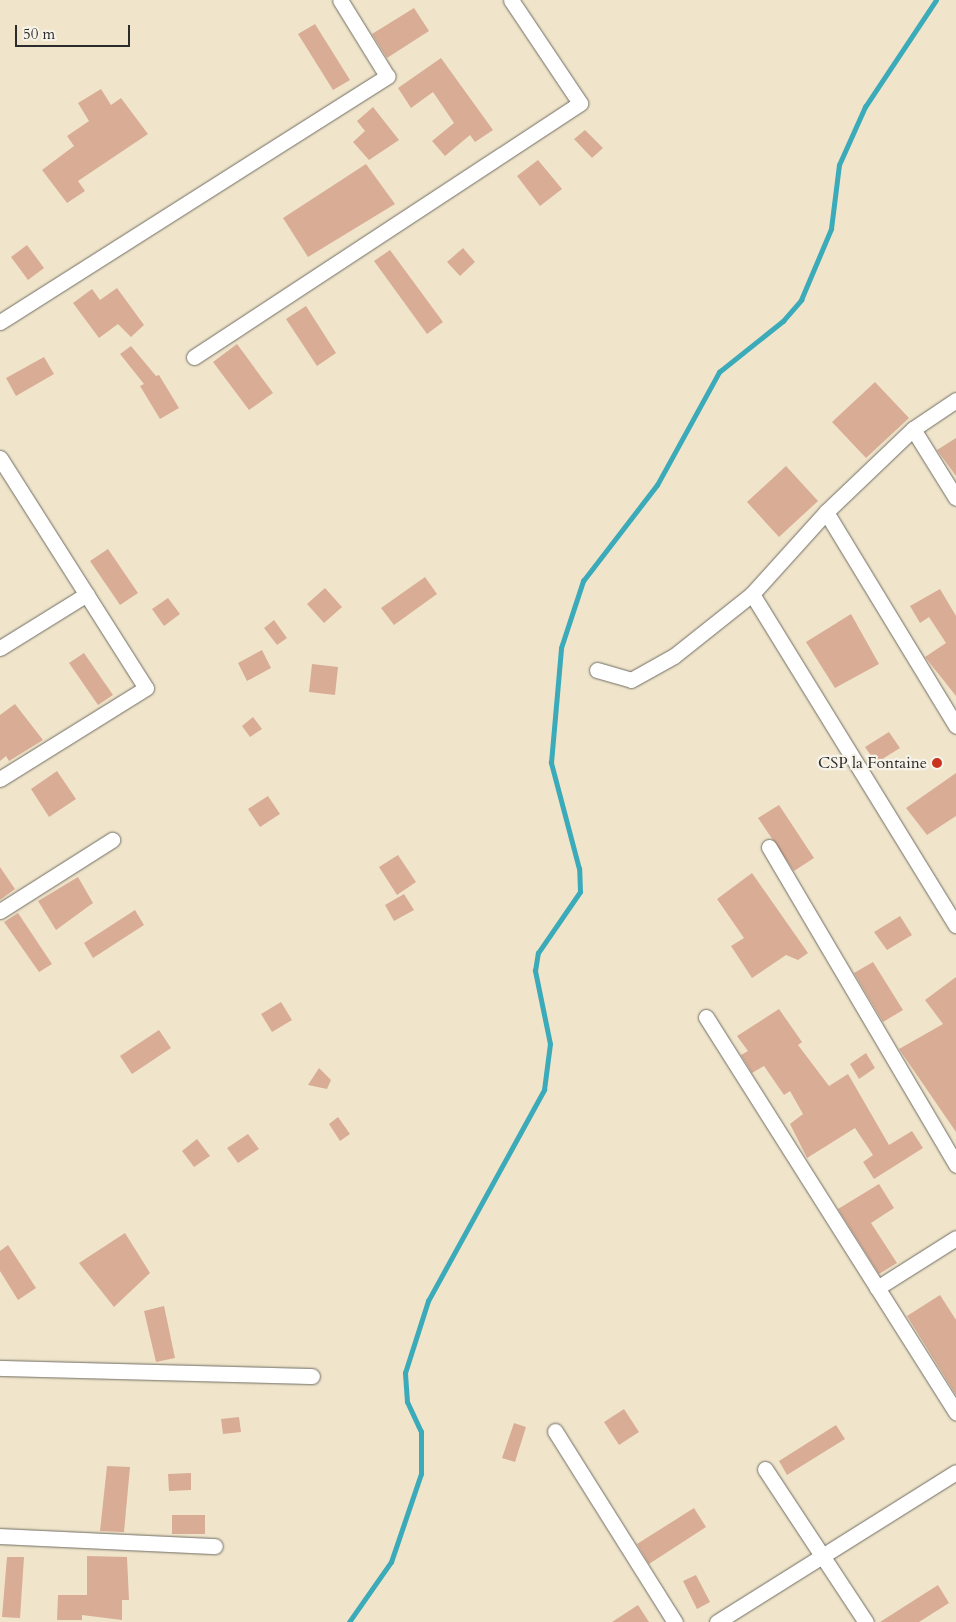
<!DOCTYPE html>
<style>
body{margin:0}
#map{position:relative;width:956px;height:1622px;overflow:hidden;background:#f0e5cb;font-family:Cardo,serif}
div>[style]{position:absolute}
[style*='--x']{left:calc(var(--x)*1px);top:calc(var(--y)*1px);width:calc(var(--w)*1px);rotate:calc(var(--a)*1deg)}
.stream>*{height:4.5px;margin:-2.25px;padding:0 2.25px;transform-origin:2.25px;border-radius:2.25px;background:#3baab9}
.building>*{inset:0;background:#d9ac96}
.roads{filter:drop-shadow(0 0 1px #706c63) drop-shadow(0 0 1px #706c63)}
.minor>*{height:15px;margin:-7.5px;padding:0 7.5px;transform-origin:7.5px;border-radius:7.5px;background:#fff}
.dots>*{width:14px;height:14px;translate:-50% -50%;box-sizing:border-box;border:2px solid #f7f3e8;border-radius:50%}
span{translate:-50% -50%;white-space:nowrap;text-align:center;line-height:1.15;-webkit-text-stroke:4.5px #f7f3e8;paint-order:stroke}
.poi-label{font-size:16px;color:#2b2b2b}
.right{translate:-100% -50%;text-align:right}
.scale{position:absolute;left:15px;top:25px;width:115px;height:22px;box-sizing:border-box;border:2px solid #2b2b2b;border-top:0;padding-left:6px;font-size:15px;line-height:18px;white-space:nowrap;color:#2b2b2b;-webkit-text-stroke:4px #f7f3e8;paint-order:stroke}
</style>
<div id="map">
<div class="stream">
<i style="--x:349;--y:1622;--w:73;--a:-55"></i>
<i style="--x:391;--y:1562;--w:93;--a:-71.2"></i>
<i style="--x:421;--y:1474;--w:42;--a:-90"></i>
<i style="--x:421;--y:1432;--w:33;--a:-115"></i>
<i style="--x:407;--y:1402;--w:29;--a:-94"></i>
<i style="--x:405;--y:1373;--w:76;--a:-72.3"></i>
<i style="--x:428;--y:1301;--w:241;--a:-61.2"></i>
<i style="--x:544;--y:1090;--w:46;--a:-82.6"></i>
<i style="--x:550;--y:1044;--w:75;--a:-101.6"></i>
<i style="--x:535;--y:971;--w:18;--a:-81"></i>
<i style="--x:538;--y:953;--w:74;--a:-55.5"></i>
<i style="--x:580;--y:892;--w:23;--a:-92"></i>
<i style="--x:579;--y:869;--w:110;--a:-104.8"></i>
<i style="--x:551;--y:763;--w:115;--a:-85"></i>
<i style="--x:561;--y:648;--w:71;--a:-71.8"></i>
<i style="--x:583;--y:581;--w:121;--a:-52.4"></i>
<i style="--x:657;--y:485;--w:129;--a:-61.2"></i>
<i style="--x:719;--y:372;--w:82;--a:-38.6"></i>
<i style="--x:783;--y:321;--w:28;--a:-49"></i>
<i style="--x:801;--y:300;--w:77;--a:-67.1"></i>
<i style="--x:831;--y:229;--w:64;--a:-82.9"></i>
<i style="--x:839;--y:165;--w:64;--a:-65.9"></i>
<i style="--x:865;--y:107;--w:128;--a:-56.4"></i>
</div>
<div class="building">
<i style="clip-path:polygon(414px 8px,429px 31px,387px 58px,372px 34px)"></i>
<i style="clip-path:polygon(315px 24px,350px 80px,333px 90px,298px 34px)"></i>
<i style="clip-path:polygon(441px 58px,493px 130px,475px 142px,470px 135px,445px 156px,432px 141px,454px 123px,433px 92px,411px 108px,398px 88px)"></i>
<i style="clip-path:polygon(101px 89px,111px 105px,121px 98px,148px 134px,78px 181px,85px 191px,67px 203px,42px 170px,74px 146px,67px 136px,89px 121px,78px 103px)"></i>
<i style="clip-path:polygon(373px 107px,399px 140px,369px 160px,353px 142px,365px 131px,357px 121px)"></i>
<i style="clip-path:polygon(585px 130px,603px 148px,592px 158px,574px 139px)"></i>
<i style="clip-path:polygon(538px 160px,562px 189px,540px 206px,517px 176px)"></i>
<i style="clip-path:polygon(366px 164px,395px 204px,308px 257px,283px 218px)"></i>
<i style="clip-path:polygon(27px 245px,44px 268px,28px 280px,11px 257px)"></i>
<i style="clip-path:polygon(463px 248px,475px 262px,460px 276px,447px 262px)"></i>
<i style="clip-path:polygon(390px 250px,443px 322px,427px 334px,374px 261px)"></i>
<i style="clip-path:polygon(117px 288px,144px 325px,131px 337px,118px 324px,99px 338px,73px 303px,92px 289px,100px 300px)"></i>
<i style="clip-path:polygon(306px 306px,336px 353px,317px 366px,286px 319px)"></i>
<i style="clip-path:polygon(237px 344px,273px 393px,249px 410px,213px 362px)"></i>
<i style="clip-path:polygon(131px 346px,156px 376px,159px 375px,179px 408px,160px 419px,140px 386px,144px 384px,120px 354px)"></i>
<i style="clip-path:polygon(44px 357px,54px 374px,16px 396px,6px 378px)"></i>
<i style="clip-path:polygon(875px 382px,909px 418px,866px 458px,832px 422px)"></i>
<i style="clip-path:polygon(956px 438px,956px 476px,937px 450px)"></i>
<i style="clip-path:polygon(786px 466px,818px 501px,779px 537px,747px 502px)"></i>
<i style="clip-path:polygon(108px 549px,138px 593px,120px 605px,90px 561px)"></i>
<i style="clip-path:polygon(425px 577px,437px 594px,394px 625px,381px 608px)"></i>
<i style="clip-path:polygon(325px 588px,342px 607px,324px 623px,307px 604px)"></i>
<i style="clip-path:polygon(940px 589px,956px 616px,956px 696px,925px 657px,946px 643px,929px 617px,920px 623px,910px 606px)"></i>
<i style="clip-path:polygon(168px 598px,180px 614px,164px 626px,152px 609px)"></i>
<i style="clip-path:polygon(851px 614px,879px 664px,835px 688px,806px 642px)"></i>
<i style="clip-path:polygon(274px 620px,287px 638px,277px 645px,264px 628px)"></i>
<i style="clip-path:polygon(262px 650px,271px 668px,247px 681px,238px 663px)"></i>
<i style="clip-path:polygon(84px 653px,113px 695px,98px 705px,69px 663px)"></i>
<i style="clip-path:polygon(312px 664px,338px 667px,335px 695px,309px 692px)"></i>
<i style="clip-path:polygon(15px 704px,43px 740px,9px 761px,6px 756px,0 761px,0 715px)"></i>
<i style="clip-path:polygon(253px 717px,262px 729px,250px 737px,242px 726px)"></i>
<i style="clip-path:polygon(889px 732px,900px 748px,876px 763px,865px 747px)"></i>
<i style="clip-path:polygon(57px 771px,76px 799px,49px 817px,31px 789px)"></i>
<i style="clip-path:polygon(956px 773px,956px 816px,927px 835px,906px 808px)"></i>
<i style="clip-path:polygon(268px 796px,280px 814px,260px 827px,248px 809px)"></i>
<i style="clip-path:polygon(779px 805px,814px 858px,794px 871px,758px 818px)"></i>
<i style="clip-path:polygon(398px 855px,416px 882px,397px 895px,379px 867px)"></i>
<i style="clip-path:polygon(0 867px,15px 889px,0 900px)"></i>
<i style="clip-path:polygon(752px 873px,808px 953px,798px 960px,786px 955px,752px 978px,731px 946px,744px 938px,717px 899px)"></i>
<i style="clip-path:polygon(78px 877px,93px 903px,56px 930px,38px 901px)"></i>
<i style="clip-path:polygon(404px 894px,414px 910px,394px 921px,385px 905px)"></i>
<i style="clip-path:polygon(135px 910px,144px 925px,93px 958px,84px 943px)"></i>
<i style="clip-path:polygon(18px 913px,52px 964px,39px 972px,4px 922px)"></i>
<i style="clip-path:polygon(900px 916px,912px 935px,887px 950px,874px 932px)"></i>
<i style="clip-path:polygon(873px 962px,903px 1010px,883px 1022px,854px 973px)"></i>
<i style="clip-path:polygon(956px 977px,956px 1132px,899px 1049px,943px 1024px,925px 1000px)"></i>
<i style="clip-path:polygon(281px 1002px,292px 1020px,272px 1032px,261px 1014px)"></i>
<i style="clip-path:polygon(779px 1009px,802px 1042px,798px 1045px,829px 1086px,848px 1074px,889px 1145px,912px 1131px,923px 1148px,874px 1179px,863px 1162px,873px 1155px,855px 1128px,807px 1158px,790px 1124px,803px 1114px,790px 1091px,784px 1095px,764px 1066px,752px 1073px,741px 1055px,748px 1051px,737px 1036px)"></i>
<i style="clip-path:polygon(159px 1030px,171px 1048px,132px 1074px,120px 1056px)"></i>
<i style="clip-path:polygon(866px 1053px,875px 1068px,859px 1079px,850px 1064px)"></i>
<i style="clip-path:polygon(319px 1068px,331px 1080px,327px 1089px,308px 1085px)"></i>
<i style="clip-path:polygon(338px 1117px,350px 1134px,340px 1141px,329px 1124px)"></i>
<i style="clip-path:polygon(248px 1134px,259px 1149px,238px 1163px,227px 1148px)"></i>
<i style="clip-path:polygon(197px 1139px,210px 1156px,194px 1167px,182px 1151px)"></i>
<i style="clip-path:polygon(879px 1184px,894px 1208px,871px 1223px,897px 1263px,879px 1274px,838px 1209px)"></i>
<i style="clip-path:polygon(125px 1233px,150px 1273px,114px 1307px,79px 1263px)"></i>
<i style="clip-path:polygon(8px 1245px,36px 1288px,18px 1300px,0 1271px,0 1251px)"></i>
<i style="clip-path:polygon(940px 1295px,956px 1320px,956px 1395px,907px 1316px)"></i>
<i style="clip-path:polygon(164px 1306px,175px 1358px,156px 1362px,144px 1311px)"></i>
<i style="clip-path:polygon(624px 1409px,639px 1432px,619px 1445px,604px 1422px)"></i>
<i style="clip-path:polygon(239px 1417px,241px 1432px,223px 1434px,221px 1419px)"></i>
<i style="clip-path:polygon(514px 1423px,526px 1427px,515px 1462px,502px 1458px)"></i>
<i style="clip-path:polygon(836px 1425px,845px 1439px,787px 1475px,779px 1461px)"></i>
<i style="clip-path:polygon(107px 1466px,130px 1467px,124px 1532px,100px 1531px)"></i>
<i style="clip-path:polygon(191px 1473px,191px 1490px,169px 1491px,168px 1474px)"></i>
<i style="clip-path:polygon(694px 1508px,706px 1527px,649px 1564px,637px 1544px)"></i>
<i style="clip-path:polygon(172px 1515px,205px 1515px,205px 1534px,172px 1534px)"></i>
<i style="clip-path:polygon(87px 1556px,127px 1557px,129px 1600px,122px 1600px,122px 1620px,82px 1615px,82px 1620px,57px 1620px,58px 1595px,87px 1595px)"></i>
<i style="clip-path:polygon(7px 1557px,24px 1557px,20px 1618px,2px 1617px)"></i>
<i style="clip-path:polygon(696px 1575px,710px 1602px,697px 1609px,683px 1581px)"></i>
<i style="clip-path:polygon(938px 1585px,949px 1603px,919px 1622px,880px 1622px)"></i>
<i style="clip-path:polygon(638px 1605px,649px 1622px,612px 1622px)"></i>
</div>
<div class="roads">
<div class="minor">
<i style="--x:0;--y:322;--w:459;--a:-32.4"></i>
<i style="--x:387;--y:76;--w:89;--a:-121.7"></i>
<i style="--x:194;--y:357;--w:462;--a:-33.3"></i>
<i style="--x:580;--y:103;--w:124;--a:-123.8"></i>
<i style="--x:913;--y:429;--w:81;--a:58.1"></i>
<i style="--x:0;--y:458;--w:272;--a:57.6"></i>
<i style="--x:146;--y:688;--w:172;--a:148.1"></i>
<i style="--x:826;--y:512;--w:250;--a:58.7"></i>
<i style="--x:752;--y:594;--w:389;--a:58.4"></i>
<i style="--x:0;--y:648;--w:102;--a:-31.8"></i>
<i style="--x:597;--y:670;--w:35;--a:16"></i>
<i style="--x:631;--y:680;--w:49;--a:-29.2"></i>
<i style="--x:674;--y:656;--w:100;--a:-38.5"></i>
<i style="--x:752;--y:594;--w:110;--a:-47.9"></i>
<i style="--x:826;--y:512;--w:120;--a:-43.7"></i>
<i style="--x:913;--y:429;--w:52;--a:-34"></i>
<i style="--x:769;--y:847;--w:369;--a:59.5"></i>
<i style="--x:0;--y:911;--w:133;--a:-32.4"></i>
<i style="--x:706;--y:1017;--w:468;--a:57.7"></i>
<i style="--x:877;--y:1288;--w:93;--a:-32.3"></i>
<i style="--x:0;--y:1368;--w:312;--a:1.5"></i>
<i style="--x:555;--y:1431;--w:226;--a:57.9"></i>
<i style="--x:765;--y:1469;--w:183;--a:56.6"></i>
<i style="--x:0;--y:1536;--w:215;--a:2.7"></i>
<i style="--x:717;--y:1622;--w:282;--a:-32.1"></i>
</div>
</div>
<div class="dots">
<i style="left:937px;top:763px;background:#c8321e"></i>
</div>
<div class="poi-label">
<span class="right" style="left:927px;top:763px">CSP la Fontaine</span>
</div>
<div class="scale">50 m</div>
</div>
